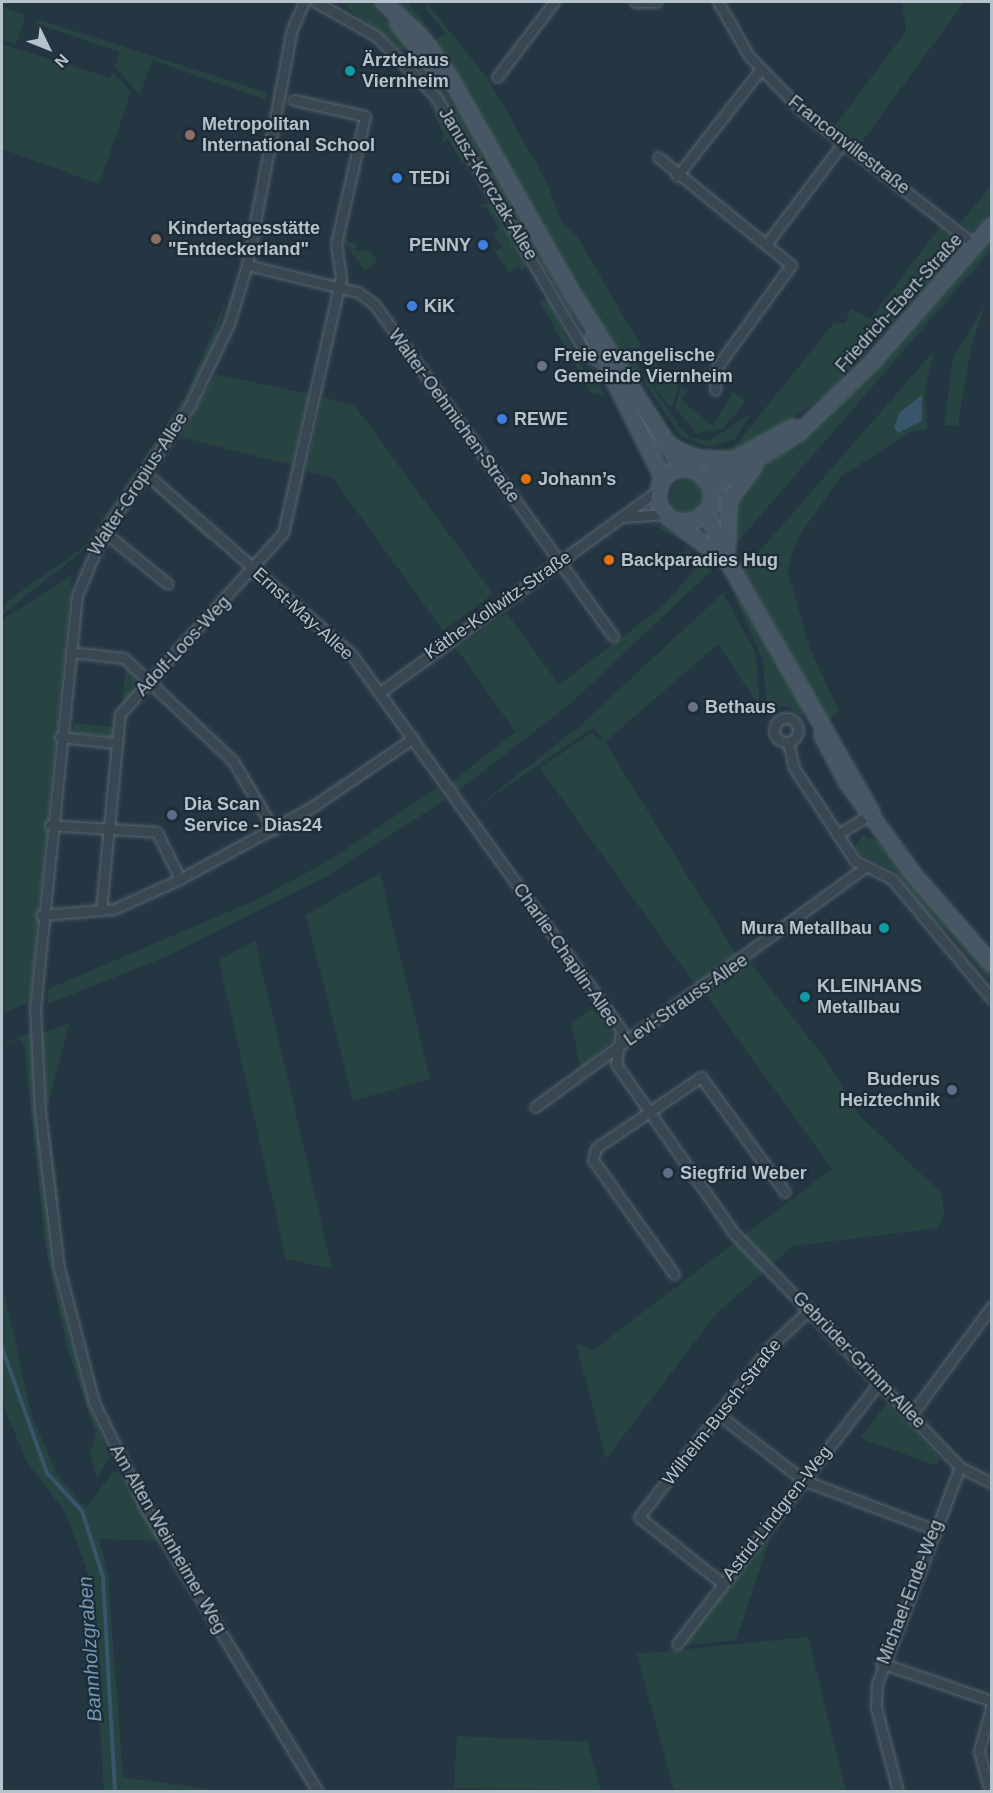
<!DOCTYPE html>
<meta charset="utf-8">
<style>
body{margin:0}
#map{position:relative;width:993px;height:1793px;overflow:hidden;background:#253643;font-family:Arial,sans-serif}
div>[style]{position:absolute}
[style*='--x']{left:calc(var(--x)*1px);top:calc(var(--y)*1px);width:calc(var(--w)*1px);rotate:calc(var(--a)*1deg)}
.green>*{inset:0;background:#274442}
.water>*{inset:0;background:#38556b}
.stream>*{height:4px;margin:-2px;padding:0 2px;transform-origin:2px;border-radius:2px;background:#38556b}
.roads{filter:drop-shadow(0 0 2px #57656f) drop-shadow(0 0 2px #57656f)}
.street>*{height:9px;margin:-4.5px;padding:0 4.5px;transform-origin:4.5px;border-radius:4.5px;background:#394752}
.street>.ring{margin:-4.5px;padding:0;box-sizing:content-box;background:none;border:9px solid #394752;border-radius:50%}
.secondary>*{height:14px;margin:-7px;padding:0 7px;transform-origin:7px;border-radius:7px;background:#475765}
.dots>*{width:16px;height:16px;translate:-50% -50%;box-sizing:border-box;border:3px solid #1e2c38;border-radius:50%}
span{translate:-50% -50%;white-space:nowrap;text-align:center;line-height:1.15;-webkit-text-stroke:4.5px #1e2c38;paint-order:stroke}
.poi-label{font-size:18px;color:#b6c2cc;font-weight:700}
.left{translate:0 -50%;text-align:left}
.right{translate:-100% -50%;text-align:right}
.street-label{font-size:18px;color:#b6c2cc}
.water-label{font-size:20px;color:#7498b1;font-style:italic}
.frame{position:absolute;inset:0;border:3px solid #b6c2cc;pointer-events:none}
.north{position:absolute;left:18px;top:18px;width:60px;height:60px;-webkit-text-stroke:4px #1e2c38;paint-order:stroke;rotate:133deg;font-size:16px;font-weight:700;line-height:24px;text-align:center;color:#b6c2cc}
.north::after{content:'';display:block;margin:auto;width:21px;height:27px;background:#b6c2cc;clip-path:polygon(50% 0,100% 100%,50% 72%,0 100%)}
</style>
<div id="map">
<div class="green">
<i style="clip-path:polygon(340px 2px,370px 2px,407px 45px,402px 51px)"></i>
<i style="clip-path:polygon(396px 2px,407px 2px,430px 29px,424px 34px)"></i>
<i style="clip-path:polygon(902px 2px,964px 2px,859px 146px,834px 127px,906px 31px)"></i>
<i style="clip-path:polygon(428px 4px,490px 82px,546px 181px,562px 223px,578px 238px,640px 344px,634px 355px,619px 334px,643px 375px,640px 379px,634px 380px,588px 307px,475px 109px,430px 42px,447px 34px,424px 8px)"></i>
<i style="clip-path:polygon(2px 7px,26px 15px,16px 44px,2px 40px)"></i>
<i style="clip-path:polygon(37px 19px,268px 93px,266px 100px,152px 60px,140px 95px,115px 67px,119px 52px,35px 23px)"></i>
<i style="clip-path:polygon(2px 44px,110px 78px,113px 72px,131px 92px,99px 184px,2px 149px)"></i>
<i style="clip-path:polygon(416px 55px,470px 126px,596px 355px,464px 129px,415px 63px)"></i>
<i style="clip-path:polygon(426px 96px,465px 156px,462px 163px,448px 139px,441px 143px,444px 135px)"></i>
<i style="clip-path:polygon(991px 186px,991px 214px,971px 232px,960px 223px)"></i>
<i style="clip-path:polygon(486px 204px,493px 205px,526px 264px,523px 272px,518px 265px,511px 270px,514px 278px,495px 252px,502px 247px,493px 234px,499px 229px,486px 207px,478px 208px)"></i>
<i style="clip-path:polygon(940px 227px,960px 241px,959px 251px,829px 392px,785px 424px,725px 454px,702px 454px,669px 437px,640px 390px,681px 443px,711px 452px,734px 447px,834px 323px,845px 323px,851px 308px,870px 319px)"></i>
<i style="clip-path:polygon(347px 233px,347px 241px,357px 244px,356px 251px,370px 251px,378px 262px,365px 271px,344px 242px)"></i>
<i style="clip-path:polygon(991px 235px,991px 250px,734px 546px,732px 508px,752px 477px,855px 391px)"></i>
<i style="clip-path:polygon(539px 300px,548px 301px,584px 370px,594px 376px,605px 396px,590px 392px)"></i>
<i style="clip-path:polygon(225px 302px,216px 340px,187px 398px,89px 546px,2px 615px,6px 602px,84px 547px,185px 397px)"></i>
<i style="clip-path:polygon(985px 304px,971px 348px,958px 425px,944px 426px,953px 359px)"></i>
<i style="clip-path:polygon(645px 351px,679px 385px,671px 409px,654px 386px,656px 371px,649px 361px,653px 386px,680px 428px,691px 438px,710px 441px,751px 413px,735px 439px,709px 447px,681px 436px,644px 382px,650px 372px,642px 357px)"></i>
<i style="clip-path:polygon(934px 351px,925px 391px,927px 429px,910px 432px,840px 477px,798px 538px,787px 569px,810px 649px,839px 711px,828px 722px,744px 569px)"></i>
<i style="clip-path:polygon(215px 374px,309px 394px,292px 465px,181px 437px)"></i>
<i style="clip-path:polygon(681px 387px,688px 391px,681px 400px,713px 426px,733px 392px,746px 402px,722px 429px,696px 433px,675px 408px)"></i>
<i style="clip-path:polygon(323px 397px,355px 406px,493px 594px,443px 631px,333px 478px,305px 471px)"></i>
<i style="clip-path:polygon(683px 479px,696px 482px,704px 493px,702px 505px,692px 513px,676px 511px,669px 500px,673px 486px)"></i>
<i style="clip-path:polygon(155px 486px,211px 537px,208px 540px,152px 489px)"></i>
<i style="clip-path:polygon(642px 519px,688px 538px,721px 567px,697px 548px)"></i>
<i style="clip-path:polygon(685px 547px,712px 570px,571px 703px,458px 791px,452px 782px,519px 729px,515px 731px,456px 648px,507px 613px,559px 685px,663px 606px,698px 566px,684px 553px)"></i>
<i style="clip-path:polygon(72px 575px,30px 1001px,2px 1014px,2px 620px)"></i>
<i style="clip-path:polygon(730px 585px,767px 644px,806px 713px,800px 716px,788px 706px,767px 709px,763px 661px)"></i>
<i style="clip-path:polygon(723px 593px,756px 654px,760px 708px,718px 644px,605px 742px,740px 961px,699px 990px,540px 768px,591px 733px,604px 742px,594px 727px,473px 810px,582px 724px)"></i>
<i style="clip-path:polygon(126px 667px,143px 684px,122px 707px)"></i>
<i style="clip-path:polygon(74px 723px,113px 727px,112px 737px,73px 733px)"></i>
<i style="clip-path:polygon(437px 788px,445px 800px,325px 877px,170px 955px,48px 1004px,48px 989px,256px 900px,330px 860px)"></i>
<i style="clip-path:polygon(862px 835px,877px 840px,991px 974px,991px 982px,941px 924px,926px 917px,896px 871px,860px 855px,855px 847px)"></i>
<i style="clip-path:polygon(380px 873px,430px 1079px,353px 1101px,306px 915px)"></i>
<i style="clip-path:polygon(255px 941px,289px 1084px,332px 1269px,286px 1259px,219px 960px)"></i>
<i style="clip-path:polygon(749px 961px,826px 1060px,859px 1115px,942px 1194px,944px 1214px,938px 1228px,793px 1246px,716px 1314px,606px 1459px,576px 1343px,593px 1350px,832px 1169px,706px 995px)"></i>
<i style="clip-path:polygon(599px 1003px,611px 1022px,612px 1041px,581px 1069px,571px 1023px)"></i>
<i style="clip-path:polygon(69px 1024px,47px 1108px,59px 1201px,54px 1200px,41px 1033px)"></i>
<i style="clip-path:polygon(31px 1032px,54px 1276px,90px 1407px,110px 1457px,97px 1479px,90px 1454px,96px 1435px,66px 1344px,45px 1243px,24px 1045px,19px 1039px,2px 1045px)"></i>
<i style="clip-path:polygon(2px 1283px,32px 1417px,57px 1474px,86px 1508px,112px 1473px,118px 1472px,159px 1541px,99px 1539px,108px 1575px,123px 1777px,220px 1791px,104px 1791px,91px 1581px,65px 1512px,27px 1462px,8px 1417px,2px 1396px)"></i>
<i style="clip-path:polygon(887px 1403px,940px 1458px,937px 1466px,860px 1438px)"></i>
<i style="clip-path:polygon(771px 1536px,736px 1640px,683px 1646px,719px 1594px)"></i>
<i style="clip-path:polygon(808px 1637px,846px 1791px,674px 1791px,637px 1654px)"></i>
<i style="clip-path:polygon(457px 1736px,587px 1742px,601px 1791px,454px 1788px)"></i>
</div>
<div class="water">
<i style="clip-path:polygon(922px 395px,922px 421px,898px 433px,894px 427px,900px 412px)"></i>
</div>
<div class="stream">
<i style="--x:2;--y:1348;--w:133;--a:70.2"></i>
<i style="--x:47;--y:1473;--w:52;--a:47.4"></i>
<i style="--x:82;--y:1511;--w:69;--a:72.3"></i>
<i style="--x:103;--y:1577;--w:215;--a:86.8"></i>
</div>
<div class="roads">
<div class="street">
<i style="--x:304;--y:2;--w:30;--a:114"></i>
<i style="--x:292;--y:29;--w:240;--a:100.8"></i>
<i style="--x:247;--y:265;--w:62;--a:107"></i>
<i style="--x:229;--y:324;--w:92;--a:115.7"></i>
<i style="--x:189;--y:407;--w:151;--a:124.2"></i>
<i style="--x:104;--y:532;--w:69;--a:113.2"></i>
<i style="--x:77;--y:595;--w:414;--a:95.8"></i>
<i style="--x:35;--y:1007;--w:105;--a:87.3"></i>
<i style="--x:40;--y:1112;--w:157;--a:83.1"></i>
<i style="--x:59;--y:1268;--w:138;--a:75.4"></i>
<i style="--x:94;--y:1402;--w:119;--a:64.1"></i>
<i style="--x:146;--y:1509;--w:331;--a:58.7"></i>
<i style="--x:316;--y:2;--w:69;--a:29.5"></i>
<i style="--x:376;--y:36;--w:86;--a:45.5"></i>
<i style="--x:436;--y:97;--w:298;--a:59.7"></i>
<i style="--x:586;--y:354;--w:24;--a:30"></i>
<i style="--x:635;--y:2;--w:21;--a:0"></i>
<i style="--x:718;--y:2;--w:62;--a:60.1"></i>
<i style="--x:749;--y:56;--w:75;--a:46.1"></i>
<i style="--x:801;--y:110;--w:220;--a:37.8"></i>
<i style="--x:497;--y:77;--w:94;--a:-52.8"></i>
<i style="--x:658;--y:157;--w:171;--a:39.1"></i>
<i style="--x:791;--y:265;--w:126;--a:126"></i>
<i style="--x:717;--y:367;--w:23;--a:95"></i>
<i style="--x:677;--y:176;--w:136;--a:-51.9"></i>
<i style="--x:767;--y:243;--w:126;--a:-52.8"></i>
<i style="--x:247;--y:265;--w:114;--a:13.7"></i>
<i style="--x:358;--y:292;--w:21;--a:37"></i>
<i style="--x:375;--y:305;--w:408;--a:54.3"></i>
<i style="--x:144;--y:472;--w:277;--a:41.3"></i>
<i style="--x:352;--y:655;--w:462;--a:54.3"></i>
<i style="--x:621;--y:1030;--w:34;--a:98"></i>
<i style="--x:616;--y:1064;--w:205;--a:55.1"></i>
<i style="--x:733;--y:1232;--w:327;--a:46"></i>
<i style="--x:960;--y:1467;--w:36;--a:27"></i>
<i style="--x:624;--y:517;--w:40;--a:-4.3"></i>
<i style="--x:104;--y:532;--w:82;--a:39.1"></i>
<i style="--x:70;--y:652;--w:54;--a:6.3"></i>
<i style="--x:124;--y:658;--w:150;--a:43.4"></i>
<i style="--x:233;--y:761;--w:80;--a:59.3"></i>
<i style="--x:379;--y:693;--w:344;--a:-36"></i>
<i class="ring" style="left:774px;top:718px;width:15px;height:15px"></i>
<i style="--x:60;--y:737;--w:56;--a:6.1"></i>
<i style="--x:788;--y:742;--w:27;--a:77"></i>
<i style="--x:794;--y:768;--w:111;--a:56.7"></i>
<i style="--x:855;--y:861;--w:41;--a:25.9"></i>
<i style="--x:892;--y:879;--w:156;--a:50.2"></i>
<i style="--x:50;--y:825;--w:107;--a:3.7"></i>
<i style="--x:157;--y:832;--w:52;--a:63.9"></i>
<i style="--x:837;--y:835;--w:41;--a:-32.2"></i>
<i style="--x:101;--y:910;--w:197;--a:-84.5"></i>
<i style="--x:120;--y:714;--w:244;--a:-48"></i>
<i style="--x:283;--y:533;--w:262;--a:-77.2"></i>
<i style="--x:341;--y:278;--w:34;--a:-98"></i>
<i style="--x:336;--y:244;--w:131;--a:-77.2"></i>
<i style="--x:365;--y:116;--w:73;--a:-167.3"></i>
<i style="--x:41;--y:915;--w:73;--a:-4.7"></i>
<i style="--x:114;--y:909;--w:72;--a:-24.4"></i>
<i style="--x:180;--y:879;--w:150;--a:-28.6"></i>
<i style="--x:312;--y:807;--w:122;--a:-34.3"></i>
<i style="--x:535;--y:1107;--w:405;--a:-36"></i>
<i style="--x:674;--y:1274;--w:140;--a:-125.4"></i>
<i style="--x:593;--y:1160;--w:12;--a:-76"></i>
<i style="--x:596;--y:1148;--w:127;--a:-34.1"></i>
<i style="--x:701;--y:1077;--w:142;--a:53.9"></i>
<i style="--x:718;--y:1414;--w:108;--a:37.8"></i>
<i style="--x:803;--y:1480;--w:139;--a:20.7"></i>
<i style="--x:911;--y:1415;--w:136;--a:-53.4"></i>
<i style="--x:723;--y:1584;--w:107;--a:-141.4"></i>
<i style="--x:639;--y:1517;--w:213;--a:-52.4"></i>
<i style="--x:769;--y:1348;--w:55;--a:-43.5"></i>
<i style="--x:677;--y:1644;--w:330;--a:-52.3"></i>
<i style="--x:881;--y:1663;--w:117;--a:18.9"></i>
<i style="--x:898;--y:1792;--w:88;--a:-104.5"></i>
<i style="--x:876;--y:1707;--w:23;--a:-88"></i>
<i style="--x:877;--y:1684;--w:232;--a:-69.1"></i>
<i style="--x:990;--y:1792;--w:42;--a:-105"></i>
<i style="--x:979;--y:1751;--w:49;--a:-74.5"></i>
</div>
<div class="secondary">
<i style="--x:383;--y:2;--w:56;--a:42.8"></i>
<i style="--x:424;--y:40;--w:46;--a:55.6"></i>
<i style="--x:450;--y:78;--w:247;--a:60.4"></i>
<i style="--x:572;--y:293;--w:207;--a:57.8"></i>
<i style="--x:398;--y:23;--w:68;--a:51.6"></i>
<i style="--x:593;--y:338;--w:157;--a:63.4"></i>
<i style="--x:670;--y:446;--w:28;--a:26"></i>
<i style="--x:695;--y:458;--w:39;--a:4"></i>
<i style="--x:704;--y:476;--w:102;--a:-28.6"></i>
<i style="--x:712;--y:488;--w:104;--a:-32.5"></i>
<i style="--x:800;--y:432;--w:103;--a:-44.2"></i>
<i style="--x:874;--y:360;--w:179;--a:-48.8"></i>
<i style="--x:707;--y:514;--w:54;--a:65.8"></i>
<i style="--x:729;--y:563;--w:288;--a:60.2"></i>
<i style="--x:674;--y:521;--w:20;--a:3"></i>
<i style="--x:694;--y:522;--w:23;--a:-41"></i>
<i style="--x:711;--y:507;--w:19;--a:-87"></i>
<i style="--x:712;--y:488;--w:21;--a:-131"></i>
<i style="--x:698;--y:472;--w:16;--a:-166"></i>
<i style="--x:682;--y:468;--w:14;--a:159"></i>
<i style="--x:669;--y:473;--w:14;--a:129"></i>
<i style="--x:660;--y:484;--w:19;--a:96"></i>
<i style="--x:658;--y:503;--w:19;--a:54"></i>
<i style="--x:669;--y:518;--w:70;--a:36.9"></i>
<i style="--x:727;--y:549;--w:49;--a:-87.7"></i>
<i style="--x:729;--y:500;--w:41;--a:-52.9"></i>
<i style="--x:822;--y:735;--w:52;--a:62.4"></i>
<i style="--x:846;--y:781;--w:117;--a:54"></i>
<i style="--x:915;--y:876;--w:117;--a:48.8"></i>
</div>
</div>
<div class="dots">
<i style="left:350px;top:71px;background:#0f9aa8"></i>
<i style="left:190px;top:135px;background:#8d6e63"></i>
<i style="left:397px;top:178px;background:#3f7fe0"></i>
<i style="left:156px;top:239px;background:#8d6e63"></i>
<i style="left:483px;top:245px;background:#3f7fe0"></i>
<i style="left:412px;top:306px;background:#3f7fe0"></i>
<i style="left:542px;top:366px;background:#6b7280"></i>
<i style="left:502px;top:419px;background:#3f7fe0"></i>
<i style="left:526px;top:479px;background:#e8710a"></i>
<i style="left:609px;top:560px;background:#e8710a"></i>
<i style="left:693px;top:707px;background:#6b7280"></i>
<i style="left:172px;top:815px;background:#5c6f8a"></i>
<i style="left:884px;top:928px;background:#0f9aa8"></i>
<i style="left:805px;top:997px;background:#0f9aa8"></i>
<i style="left:952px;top:1090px;background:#5c6f8a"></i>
<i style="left:668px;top:1173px;background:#5c6f8a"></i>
</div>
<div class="poi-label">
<span class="left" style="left:362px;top:71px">Ärztehaus<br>Viernheim</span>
<span class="left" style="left:202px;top:135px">Metropolitan<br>International School</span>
<span class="left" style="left:409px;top:178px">TEDi</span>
<span class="left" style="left:168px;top:239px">Kindertagesstätte<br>"Entdeckerland"</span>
<span class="right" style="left:471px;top:245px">PENNY</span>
<span class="left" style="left:424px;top:306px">KiK</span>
<span class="left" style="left:554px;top:366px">Freie evangelische<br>Gemeinde Viernheim</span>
<span class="left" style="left:514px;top:419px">REWE</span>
<span class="left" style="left:538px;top:479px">Johann’s</span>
<span class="left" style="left:621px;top:560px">Backparadies Hug</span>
<span class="left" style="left:705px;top:707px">Bethaus</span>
<span class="left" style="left:184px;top:815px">Dia Scan<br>Service - Dias24</span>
<span class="right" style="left:872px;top:928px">Mura Metallbau</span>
<span class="left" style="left:817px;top:997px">KLEINHANS<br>Metallbau</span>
<span class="right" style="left:940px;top:1090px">Buderus<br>Heiztechnik</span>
<span class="left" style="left:680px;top:1173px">Siegfrid Weber</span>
</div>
<div class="street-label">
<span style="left:849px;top:145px;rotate:38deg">Franconvillestraße</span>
<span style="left:488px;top:184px;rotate:59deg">Janusz-Korczak-Allee</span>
<span style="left:899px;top:303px;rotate:-48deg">Friedrich-Ebert-Straße</span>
<span style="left:454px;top:416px;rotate:54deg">Walter-Oehmichen-Straße</span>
<span style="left:138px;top:484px;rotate:-57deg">Walter-Gropius-Allee</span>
<span style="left:498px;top:605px;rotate:-35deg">Käthe-Kollwitz-Straße</span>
<span style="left:303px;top:614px;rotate:42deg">Ernst-May-Allee</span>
<span style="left:183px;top:646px;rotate:-47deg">Adolf-Loos-Weg</span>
<span style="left:566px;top:955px;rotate:55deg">Charlie-Chaplin-Allee</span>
<span style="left:686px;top:1000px;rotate:-35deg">Levi-Strauss-Allee</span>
<span style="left:859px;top:1360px;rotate:46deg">Gebrüder-Grimm-Allee</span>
<span style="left:722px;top:1412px;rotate:-52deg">Wilhelm-Busch-Straße</span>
<span style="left:777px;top:1513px;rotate:-52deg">Astrid-Lindgren-Weg</span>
<span style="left:168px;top:1539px;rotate:60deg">Am Alten Weinheimer Weg</span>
<span style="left:910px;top:1592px;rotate:-69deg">Michael-Ende-Weg</span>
</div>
<div class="water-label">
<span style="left:90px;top:1649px;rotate:-94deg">Bannholzgraben</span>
</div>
<div class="frame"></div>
<div class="north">N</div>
</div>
